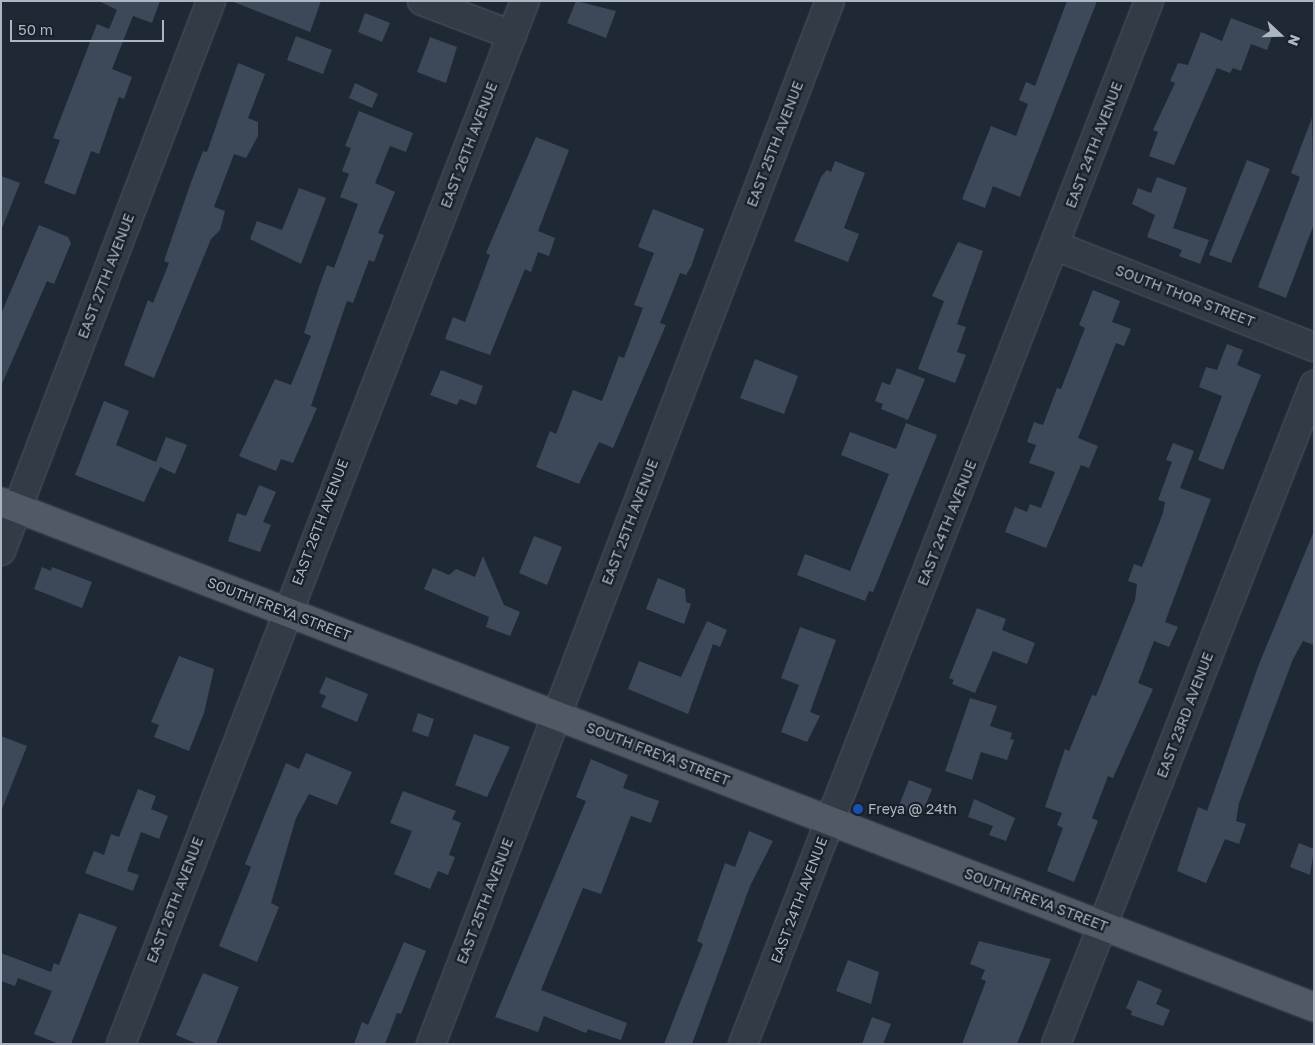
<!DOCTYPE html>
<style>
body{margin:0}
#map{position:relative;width:1315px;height:1045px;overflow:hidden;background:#1f2935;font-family:"Golos Text",sans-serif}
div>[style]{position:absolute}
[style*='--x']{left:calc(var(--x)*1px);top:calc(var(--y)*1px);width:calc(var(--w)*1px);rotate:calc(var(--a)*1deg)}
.building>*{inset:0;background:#3d4958}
.roads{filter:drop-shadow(0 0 1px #505864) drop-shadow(0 0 1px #505864)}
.minor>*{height:28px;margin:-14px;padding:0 14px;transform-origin:14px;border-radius:14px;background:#323b46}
.major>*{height:28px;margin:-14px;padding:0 14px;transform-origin:14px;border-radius:14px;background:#505a66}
.dots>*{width:14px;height:14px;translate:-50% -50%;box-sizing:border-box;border:2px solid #18202a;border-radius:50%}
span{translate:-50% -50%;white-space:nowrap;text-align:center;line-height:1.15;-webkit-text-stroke:4.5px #18202a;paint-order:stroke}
.street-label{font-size:14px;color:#acb5c3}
.poi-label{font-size:14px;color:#acb5c3}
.left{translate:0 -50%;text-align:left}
.frame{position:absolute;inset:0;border:2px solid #acb5c3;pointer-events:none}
.north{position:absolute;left:1255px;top:10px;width:50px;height:50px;-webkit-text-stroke:4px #18202a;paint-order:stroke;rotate:111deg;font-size:14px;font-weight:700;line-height:20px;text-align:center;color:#acb5c3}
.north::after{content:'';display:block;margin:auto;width:18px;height:22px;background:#acb5c3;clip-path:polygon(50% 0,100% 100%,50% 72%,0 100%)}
.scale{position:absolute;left:10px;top:20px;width:154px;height:22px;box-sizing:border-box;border:2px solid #acb5c3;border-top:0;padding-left:6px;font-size:15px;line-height:18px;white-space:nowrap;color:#acb5c3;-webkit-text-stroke:4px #18202a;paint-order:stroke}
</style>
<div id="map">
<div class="building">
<i style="clip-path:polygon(99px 1px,160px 1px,152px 23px,133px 16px,112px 69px,132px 77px,124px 99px,119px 97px,99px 154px,91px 151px,75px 195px,44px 183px,60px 140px,53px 138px,97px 24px,109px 29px,117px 10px)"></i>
<i style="clip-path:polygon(231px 1px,321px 1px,310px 32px)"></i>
<i style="clip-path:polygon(576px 1px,616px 11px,606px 38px,567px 23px)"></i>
<i style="clip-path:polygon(1067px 1px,1097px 1px,1020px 197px,993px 186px,985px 208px,962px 199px,991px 126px,1016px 136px,1028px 104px,1019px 100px,1026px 82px,1035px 86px)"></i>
<i style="clip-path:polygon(365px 13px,390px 23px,382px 42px,358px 32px)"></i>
<i style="clip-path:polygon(1231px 18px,1273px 34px,1267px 50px,1251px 44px,1241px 71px,1233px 68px,1230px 73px,1217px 68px,1174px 165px,1149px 156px,1158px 132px,1153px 130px,1175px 83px,1170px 81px,1178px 63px,1188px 65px,1201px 32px,1222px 41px)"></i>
<i style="clip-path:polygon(296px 36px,332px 50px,323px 74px,287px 60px)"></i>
<i style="clip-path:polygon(430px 37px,457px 47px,446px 83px,417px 72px)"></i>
<i style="clip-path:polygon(238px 63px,265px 74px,248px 118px,258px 122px,258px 136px,246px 158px,234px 154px,214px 207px,225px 211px,220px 230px,211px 239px,154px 378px,124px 365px,148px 300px,153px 303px,169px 263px,164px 261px,190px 185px,203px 151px,207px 152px)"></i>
<i style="clip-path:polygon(355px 83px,378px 94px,372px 108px,349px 98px)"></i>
<i style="clip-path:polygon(359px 111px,413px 133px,406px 152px,390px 146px,375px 183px,395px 192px,378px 233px,384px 235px,374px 262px,369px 260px,353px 303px,347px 301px,311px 406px,317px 408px,293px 463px,281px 459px,276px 471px,239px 456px,275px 379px,291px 385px,311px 336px,304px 333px,318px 290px,327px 265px,334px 268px,358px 204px,340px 197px,349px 174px,342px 171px,351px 148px,345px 146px)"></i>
<i style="clip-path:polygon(1312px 118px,1314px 224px,1286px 298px,1258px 287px,1300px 177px,1291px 173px)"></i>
<i style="clip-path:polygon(536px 137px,569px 150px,538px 231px,555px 238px,549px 256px,538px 252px,531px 272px,525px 269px,490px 355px,445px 339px,453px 317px,465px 322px,490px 255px,486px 253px)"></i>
<i style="clip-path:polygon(1247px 160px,1270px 169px,1231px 263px,1209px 255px)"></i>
<i style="clip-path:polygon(835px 161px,865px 173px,844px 228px,859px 234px,848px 262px,794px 241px,821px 177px,827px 170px,831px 172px)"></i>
<i style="clip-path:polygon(1px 176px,20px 183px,2px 228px,1px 228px)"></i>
<i style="clip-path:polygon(1157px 177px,1187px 188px,1173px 228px,1209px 240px,1200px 264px,1179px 256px,1182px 250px,1147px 237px,1155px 215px,1132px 204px,1138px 188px,1151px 193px)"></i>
<i style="clip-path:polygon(299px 188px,326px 198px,301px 264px,250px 239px,257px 221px,282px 230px)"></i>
<i style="clip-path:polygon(653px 209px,704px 229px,691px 267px,686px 275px,680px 273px,660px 323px,666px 325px,613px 448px,599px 442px,579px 484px,536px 467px,550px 431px,556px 434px,573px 390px,602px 401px,619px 356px,624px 358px,643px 308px,634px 305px,654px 253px,638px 247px)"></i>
<i style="clip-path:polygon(39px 225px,68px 237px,71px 243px,54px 284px,47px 281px,1px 386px,1px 314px)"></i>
<i style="clip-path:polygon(958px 242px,983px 251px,957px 324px,966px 327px,957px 352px,966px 355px,955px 383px,918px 369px,944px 301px,932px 296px)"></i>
<i style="clip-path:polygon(1093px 290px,1120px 301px,1112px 322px,1131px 329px,1124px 346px,1116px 343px,1078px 438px,1098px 446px,1089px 468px,1081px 465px,1046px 548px,1005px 532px,1015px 507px,1027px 512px,1030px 504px,1041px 508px,1055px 472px,1029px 463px,1036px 445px,1027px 442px,1034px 422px,1043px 425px,1057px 388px,1061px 389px,1085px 328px,1079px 325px)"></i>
<i style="clip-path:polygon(1227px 344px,1243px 350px,1237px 365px,1261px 375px,1223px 470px,1198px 460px,1222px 396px,1199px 387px,1206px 367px,1217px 370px)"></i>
<i style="clip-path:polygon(755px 359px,798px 376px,784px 414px,740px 398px)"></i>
<i style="clip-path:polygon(897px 368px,925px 379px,908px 420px,881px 409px,883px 404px,875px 401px,882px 382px,890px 385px)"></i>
<i style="clip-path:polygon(441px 370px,483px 386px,476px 405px,460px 399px,457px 405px,430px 395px)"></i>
<i style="clip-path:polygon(104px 401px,129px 411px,116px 445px,156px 462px,166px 437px,187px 445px,175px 474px,160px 467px,144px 502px,75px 475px)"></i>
<i style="clip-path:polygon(906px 423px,937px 435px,873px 592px,869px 591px,865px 601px,797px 575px,805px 554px,850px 571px,889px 474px,841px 455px,850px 432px,896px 449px)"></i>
<i style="clip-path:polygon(1173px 443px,1194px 451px,1180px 488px,1211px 499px,1165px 622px,1178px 627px,1169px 647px,1154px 641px,1138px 683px,1153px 689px,1113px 778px,1108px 776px,1092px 818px,1098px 821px,1074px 882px,1047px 871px,1063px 828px,1057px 825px,1062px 813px,1045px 807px,1065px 749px,1069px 751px,1092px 695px,1096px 696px,1135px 600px,1137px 584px,1128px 581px,1134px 564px,1142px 567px,1163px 513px,1165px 502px,1158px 500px,1172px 462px,1166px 460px)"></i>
<i style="clip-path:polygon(259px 485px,276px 492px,263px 522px,271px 525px,260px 552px,228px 541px,237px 513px,246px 516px)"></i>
<i style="clip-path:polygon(1314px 531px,1314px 645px,1303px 641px,1293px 659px,1239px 803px,1236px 821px,1246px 824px,1239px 844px,1225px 839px,1206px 883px,1177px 871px,1198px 807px,1207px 811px,1259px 664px)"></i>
<i style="clip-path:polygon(534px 536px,562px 547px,547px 585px,519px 573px)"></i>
<i style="clip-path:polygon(483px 556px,504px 605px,520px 612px,510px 636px,486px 627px,489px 617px,424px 589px,433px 568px,449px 575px,456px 569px,475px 577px)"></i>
<i style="clip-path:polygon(42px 567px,51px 571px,52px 567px,92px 582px,82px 608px,34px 589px)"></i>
<i style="clip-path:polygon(658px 578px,685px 589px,686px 602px,691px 604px,684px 624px,646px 609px)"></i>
<i style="clip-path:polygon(977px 608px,1006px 619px,1002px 630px,1035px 643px,1027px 664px,993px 651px,975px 693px,952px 684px,954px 680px,949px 678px)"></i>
<i style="clip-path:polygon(707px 621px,727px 630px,720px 647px,713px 644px,688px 714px,628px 689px,639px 661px,681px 677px)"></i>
<i style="clip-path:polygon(800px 627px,836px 640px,810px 712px,820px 716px,807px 742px,781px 732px,799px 685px,781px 678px)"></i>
<i style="clip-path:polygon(179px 656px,214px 669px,204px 713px,189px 751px,154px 737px,159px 725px,151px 722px)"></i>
<i style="clip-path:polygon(326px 677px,368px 694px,357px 722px,321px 707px,326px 696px,319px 693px)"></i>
<i style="clip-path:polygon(970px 698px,997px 706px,990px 726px,1012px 733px,1010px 739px,1014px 740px,1007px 760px,981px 752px,972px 780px,945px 771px)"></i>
<i style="clip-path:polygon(418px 713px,434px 719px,428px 737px,412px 731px)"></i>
<i style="clip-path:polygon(474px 734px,510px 747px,487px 797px,455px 785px)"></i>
<i style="clip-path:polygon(1px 736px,27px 746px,2px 809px,1px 809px)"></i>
<i style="clip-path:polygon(306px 753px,352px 772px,337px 805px,309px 794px,296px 818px,271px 903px,279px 907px,257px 962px,219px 946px,251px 867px,245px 864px,286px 763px,299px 769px)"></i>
<i style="clip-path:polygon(591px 759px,628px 775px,623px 788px,659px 801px,651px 823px,631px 816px,601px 894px,583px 888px,541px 990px,627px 1023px,621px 1040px,588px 1029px,586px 1033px,544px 1016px,538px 1032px,495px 1017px,586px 801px,576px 797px)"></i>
<i style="clip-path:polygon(909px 780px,932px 789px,921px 817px,898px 808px)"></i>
<i style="clip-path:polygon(138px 789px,156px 796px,151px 809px,168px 816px,159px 839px,141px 832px,127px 871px,139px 875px,133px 891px,85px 873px,94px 851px,104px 855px,111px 834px,119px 837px)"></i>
<i style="clip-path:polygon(403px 791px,456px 811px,452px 819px,461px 823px,449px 855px,455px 857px,448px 875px,438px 871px,430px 889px,394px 874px,412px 831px,390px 823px)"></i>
<i style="clip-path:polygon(974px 799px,1015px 818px,1006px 841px,989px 835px,993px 826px,968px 817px)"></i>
<i style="clip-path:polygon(749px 831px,773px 841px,750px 886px,692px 1044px,664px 1044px,703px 944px,697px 941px,725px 863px,735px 867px)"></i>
<i style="clip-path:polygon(1299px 843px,1314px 849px,1310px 875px,1290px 867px)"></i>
<i style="clip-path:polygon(79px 913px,117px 927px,71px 1044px,59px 1044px,34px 1034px,52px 991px,18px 978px,15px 986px,1px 981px,1px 953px,51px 972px,54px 963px,59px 965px)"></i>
<i style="clip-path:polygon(979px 941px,1051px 959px,1017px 1044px,962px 1044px,986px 981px,981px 979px,985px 970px,970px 964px)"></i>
<i style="clip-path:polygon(404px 942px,426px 951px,401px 1014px,397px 1013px,385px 1044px,354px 1044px,362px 1022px,368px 1025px)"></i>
<i style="clip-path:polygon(848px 960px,879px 972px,871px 1004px,836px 991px)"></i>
<i style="clip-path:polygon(203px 973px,239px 987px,216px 1044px,197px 1044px,176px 1035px)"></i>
<i style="clip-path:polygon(1138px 980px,1162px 990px,1156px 1004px,1170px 1010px,1163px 1026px,1131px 1015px,1132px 1011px,1126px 1008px)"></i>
<i style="clip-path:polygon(872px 1017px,891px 1024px,883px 1044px,862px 1044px)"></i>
</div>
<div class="roads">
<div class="minor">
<i style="--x:422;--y:1;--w:96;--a:20.7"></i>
<i style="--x:1056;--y:246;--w:277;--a:21.4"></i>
<i style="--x:1;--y:551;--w:589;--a:-69.1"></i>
<i style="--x:121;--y:1044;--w:1119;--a:-68.83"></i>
<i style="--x:431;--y:1044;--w:1117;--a:-69.07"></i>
<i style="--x:743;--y:1044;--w:1119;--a:-68.73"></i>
<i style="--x:1056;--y:1044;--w:708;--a:-68.62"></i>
</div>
<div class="major">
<i style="--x:1;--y:502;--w:1407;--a:21.04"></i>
</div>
</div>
<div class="dots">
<i style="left:858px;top:809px;background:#1a4fb4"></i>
</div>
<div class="street-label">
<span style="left:775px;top:144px;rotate:-69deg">EAST 25TH AVENUE</span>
<span style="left:469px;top:145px;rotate:-69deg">EAST 26TH AVENUE</span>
<span style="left:1094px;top:145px;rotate:-69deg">EAST 24TH AVENUE</span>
<span style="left:106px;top:276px;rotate:-69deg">EAST 27TH AVENUE</span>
<span style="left:1185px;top:296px;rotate:21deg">SOUTH THOR STREET</span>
<span style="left:320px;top:522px;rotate:-69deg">EAST 26TH AVENUE</span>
<span style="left:630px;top:522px;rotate:-69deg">EAST 25TH AVENUE</span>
<span style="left:947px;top:523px;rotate:-68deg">EAST 24TH AVENUE</span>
<span style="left:279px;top:609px;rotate:21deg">SOUTH FREYA STREET</span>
<span style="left:1185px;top:715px;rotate:-69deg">EAST 23RD AVENUE</span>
<span style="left:658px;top:754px;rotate:21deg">SOUTH FREYA STREET</span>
<span style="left:175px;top:900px;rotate:-69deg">EAST 26TH AVENUE</span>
<span style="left:799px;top:900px;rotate:-69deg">EAST 24TH AVENUE</span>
<span style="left:1036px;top:900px;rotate:21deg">SOUTH FREYA STREET</span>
<span style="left:485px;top:901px;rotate:-69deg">EAST 25TH AVENUE</span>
</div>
<div class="poi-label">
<span class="left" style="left:868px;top:809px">Freya @ 24th</span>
</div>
<div class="frame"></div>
<div class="north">N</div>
<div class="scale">50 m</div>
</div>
